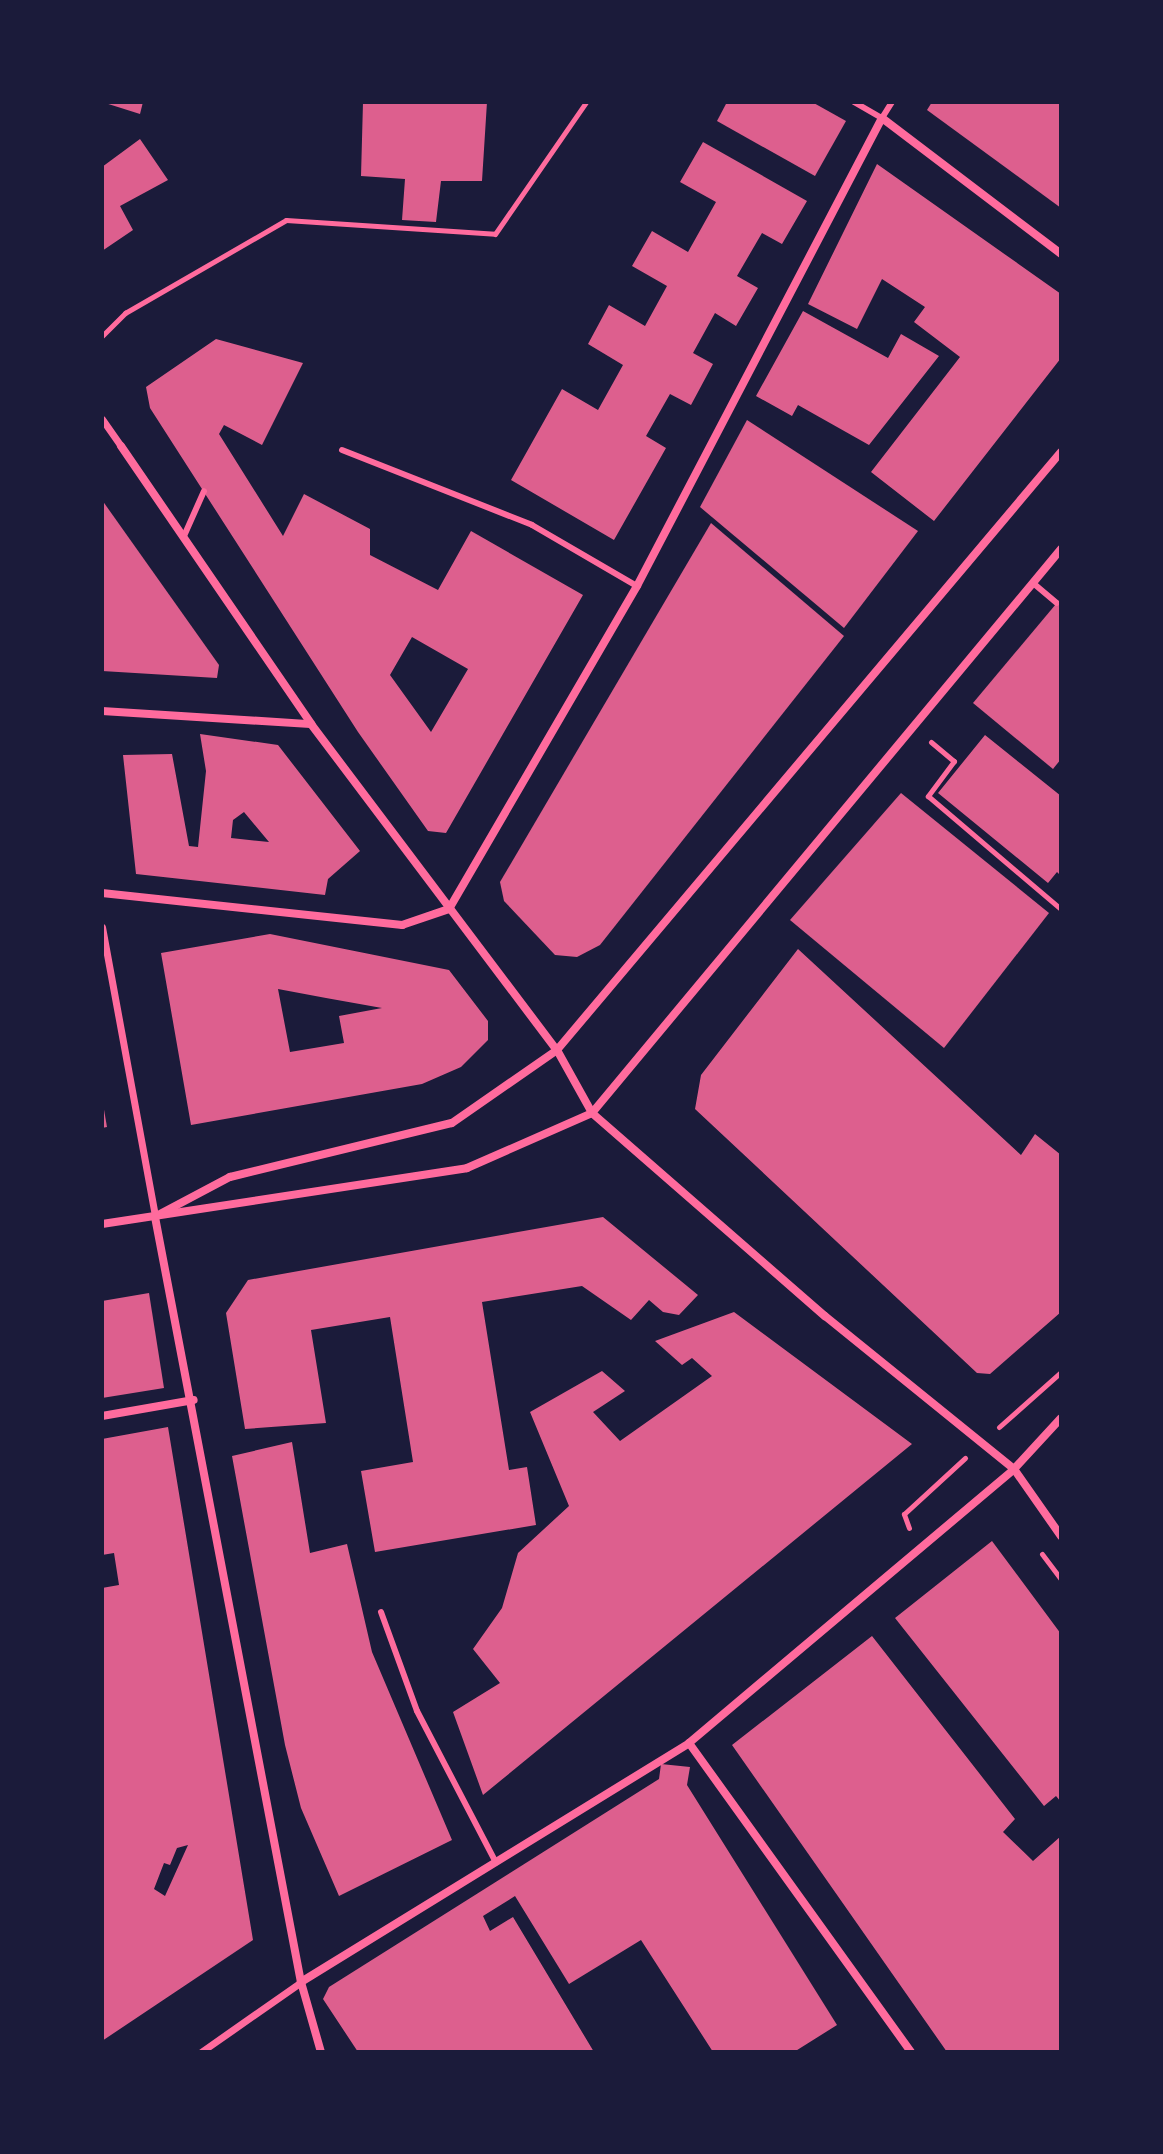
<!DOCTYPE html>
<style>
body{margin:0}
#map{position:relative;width:1163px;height:2154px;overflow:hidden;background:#1b1b3a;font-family:Rubik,sans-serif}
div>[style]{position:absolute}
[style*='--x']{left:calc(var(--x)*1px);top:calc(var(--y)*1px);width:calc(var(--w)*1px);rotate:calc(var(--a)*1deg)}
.building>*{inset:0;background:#dd5f8e}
.path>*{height:5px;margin:-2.5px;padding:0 2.5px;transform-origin:2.5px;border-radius:2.5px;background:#ff6b9d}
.service>*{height:6px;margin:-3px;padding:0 3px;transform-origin:3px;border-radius:3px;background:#ff6b9d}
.pedestrian>*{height:7px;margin:-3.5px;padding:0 3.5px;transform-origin:3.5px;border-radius:3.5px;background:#ff6b9d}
.minor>*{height:8px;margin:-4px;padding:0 4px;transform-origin:4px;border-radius:4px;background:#ff6b9d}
span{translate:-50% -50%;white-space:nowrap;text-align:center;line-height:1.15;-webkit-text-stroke:7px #1b1b3a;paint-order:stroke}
.frame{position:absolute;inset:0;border:104px solid #1b1b3a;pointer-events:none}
</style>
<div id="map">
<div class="building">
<i style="clip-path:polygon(102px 102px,143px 102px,140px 114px)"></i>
<i style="clip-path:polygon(363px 102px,487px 102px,482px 181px,441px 181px,436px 222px,402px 220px,405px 179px,361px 176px)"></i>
<i style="clip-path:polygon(727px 102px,812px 102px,846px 121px,815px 176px,717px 121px)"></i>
<i style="clip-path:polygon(932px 102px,1061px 102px,1061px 208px,927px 110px)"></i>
<i style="clip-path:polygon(140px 139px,168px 180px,120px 206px,133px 230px,102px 251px,102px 167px)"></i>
<i style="clip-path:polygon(703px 142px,807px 201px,782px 244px,762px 233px,737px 276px,758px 288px,736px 326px,715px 313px,693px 353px,713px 364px,691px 405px,670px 394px,646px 436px,666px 448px,614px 540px,511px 480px,562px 389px,598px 410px,623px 365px,588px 344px,609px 305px,645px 326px,667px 286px,632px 266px,652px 231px,688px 252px,716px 202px,680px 182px)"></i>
<i style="clip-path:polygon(877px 164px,1061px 294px,1061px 358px,934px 521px,871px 472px,960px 357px,914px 322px,925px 307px,882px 279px,857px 329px,808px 304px)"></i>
<i style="clip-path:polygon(803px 311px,888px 358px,901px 334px,939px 356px,869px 445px,798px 405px,792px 416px,756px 396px)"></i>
<i style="clip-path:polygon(evenodd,216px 339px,303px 363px,262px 445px,224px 425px,219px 434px,283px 536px,304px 494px,370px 529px,370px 555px,438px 590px,471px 531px,583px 595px,446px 833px,428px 831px,358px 732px,150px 408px,146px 387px,216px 339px,412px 637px,468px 669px,431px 732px,390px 675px,412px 637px)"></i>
<i style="clip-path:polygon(747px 420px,918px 531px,844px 628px,700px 507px)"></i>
<i style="clip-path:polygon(102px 500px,219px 665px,217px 678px,102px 671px)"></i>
<i style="clip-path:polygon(711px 523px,844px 636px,600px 945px,577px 957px,555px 955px,504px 901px,500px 882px)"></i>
<i style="clip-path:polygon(1061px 598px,1061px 759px,1053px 769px,973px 703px)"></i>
<i style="clip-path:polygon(evenodd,200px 734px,278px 745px,360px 851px,328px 879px,325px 895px,136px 874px,123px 755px,172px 754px,189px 846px,198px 847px,206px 771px,200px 734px,244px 812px,269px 842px,231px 838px,233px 820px,244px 812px)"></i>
<i style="clip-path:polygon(985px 735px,1061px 796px,1061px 876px,1057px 872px,1048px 883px,938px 793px)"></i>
<i style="clip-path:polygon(901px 793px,1049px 913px,944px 1048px,790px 920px)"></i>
<i style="clip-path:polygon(evenodd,270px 934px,449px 970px,488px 1021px,488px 1040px,461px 1067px,422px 1084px,191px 1125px,161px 953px,270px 934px,278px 989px,326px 998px,382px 1008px,339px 1016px,344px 1043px,290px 1052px,278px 989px)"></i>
<i style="clip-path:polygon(798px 949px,1021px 1155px,1035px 1134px,1061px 1155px,1061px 1312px,990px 1374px,977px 1373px,695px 1109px,701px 1075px)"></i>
<i style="clip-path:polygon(102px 1098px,107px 1127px,102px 1128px)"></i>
<i style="clip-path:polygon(603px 1217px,698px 1295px,679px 1315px,663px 1312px,649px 1300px,631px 1320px,582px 1286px,482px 1302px,509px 1470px,527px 1467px,536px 1525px,375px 1552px,361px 1471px,413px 1462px,390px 1317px,311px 1330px,326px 1423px,245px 1429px,226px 1313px,248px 1280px)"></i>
<i style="clip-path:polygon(149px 1293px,164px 1388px,102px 1398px,102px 1301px)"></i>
<i style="clip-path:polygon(734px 1312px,912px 1444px,483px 1795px,453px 1712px,500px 1683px,473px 1649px,502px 1608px,518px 1553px,569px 1506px,530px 1412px,602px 1371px,625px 1391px,593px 1412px,620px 1441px,712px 1376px,692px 1358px,682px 1365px,655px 1341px)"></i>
<i style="clip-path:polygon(evenodd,168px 1427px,253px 1940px,102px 2041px,102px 1588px,119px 1585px,114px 1553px,102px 1555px,102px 1439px,168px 1427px,188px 1845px,165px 1896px,154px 1889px,164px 1863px,170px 1865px,177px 1848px,188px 1845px)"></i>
<i style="clip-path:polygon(292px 1442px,310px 1553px,347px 1544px,372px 1652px,452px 1840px,339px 1896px,301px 1808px,285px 1745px,232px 1456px)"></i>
<i style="clip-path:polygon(992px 1541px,1061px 1634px,1061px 1802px,1056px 1796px,1044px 1806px,895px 1618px)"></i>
<i style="clip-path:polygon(872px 1636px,1015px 1819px,1003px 1832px,1033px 1861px,1061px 1836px,1061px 2052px,947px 2052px,732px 1745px)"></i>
<i style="clip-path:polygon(661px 1764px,690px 1767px,687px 1785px,837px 2025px,794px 2052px,713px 2052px,641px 1940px,569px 1984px,515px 1896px,483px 1916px,490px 1931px,513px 1917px,594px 2052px,358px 2052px,323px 1999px,329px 1987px,659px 1779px)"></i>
</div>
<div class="path">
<i style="--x:102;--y:336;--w:33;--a:-45"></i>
<i style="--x:125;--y:313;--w:186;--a:-30"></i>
<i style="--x:286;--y:220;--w:209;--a:3.8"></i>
<i style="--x:495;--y:234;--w:160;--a:-55.4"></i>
<i style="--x:931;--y:742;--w:30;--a:40"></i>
<i style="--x:954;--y:761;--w:44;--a:126.6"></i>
<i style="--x:928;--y:796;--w:175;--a:40.4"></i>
<i style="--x:999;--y:1427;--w:83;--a:-41.6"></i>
<i style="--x:909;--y:1528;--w:15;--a:-110"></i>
<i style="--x:904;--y:1514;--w:83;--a:-42.6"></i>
<i style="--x:1042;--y:1554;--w:31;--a:53"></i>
</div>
<div class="service">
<i style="--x:854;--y:102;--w:32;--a:30"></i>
<i style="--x:882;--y:118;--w:19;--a:-58"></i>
<i style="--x:342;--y:450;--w:204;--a:21.5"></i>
<i style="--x:532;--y:525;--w:121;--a:30.2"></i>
<i style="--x:184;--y:536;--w:49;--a:-66"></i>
<i style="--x:1033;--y:583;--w:31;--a:40"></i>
<i style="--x:381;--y:1612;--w:105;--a:70"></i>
<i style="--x:417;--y:1711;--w:171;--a:62.5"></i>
</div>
<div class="pedestrian">
<i style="--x:102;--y:419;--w:33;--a:55"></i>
<i style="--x:102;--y:927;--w:295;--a:79.6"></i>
<i style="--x:201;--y:2052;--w:122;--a:-35"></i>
</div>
<div class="minor">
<i style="--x:121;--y:446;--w:337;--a:55.6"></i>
<i style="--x:311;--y:724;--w:408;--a:53"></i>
<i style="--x:557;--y:1050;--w:72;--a:60.9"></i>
<i style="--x:592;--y:1113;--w:309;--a:41.1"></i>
<i style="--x:825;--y:1316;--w:243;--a:39"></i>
<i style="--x:1014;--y:1469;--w:82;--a:55"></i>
<i style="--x:102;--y:711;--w:209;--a:3.6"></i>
<i style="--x:102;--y:893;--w:302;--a:6.1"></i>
<i style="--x:402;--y:925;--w:50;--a:-18.8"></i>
<i style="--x:449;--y:909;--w:374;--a:-59.8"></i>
<i style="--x:637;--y:586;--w:528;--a:-62.37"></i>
<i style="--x:882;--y:118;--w:225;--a:37.2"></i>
<i style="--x:160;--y:1214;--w:79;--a:-27.9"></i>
<i style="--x:230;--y:1177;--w:228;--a:-13.7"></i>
<i style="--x:452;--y:1123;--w:128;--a:-34.8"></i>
<i style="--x:557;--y:1050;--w:782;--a:-49.88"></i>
<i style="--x:155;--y:1217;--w:779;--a:79.2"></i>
<i style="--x:301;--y:1982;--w:73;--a:74.1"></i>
<i style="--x:102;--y:1224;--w:369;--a:-8.7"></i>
<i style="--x:467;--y:1168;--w:137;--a:-23.7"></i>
<i style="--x:592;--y:1113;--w:734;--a:-50.25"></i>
<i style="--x:102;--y:1416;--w:93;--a:-9.9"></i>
<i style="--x:689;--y:1743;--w:380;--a:54.3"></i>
<i style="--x:301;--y:1982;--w:456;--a:-31.6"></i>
<i style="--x:689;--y:1743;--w:425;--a:-40.1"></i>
<i style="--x:1014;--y:1469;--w:69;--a:-47.3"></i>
</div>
<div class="frame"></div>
</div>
